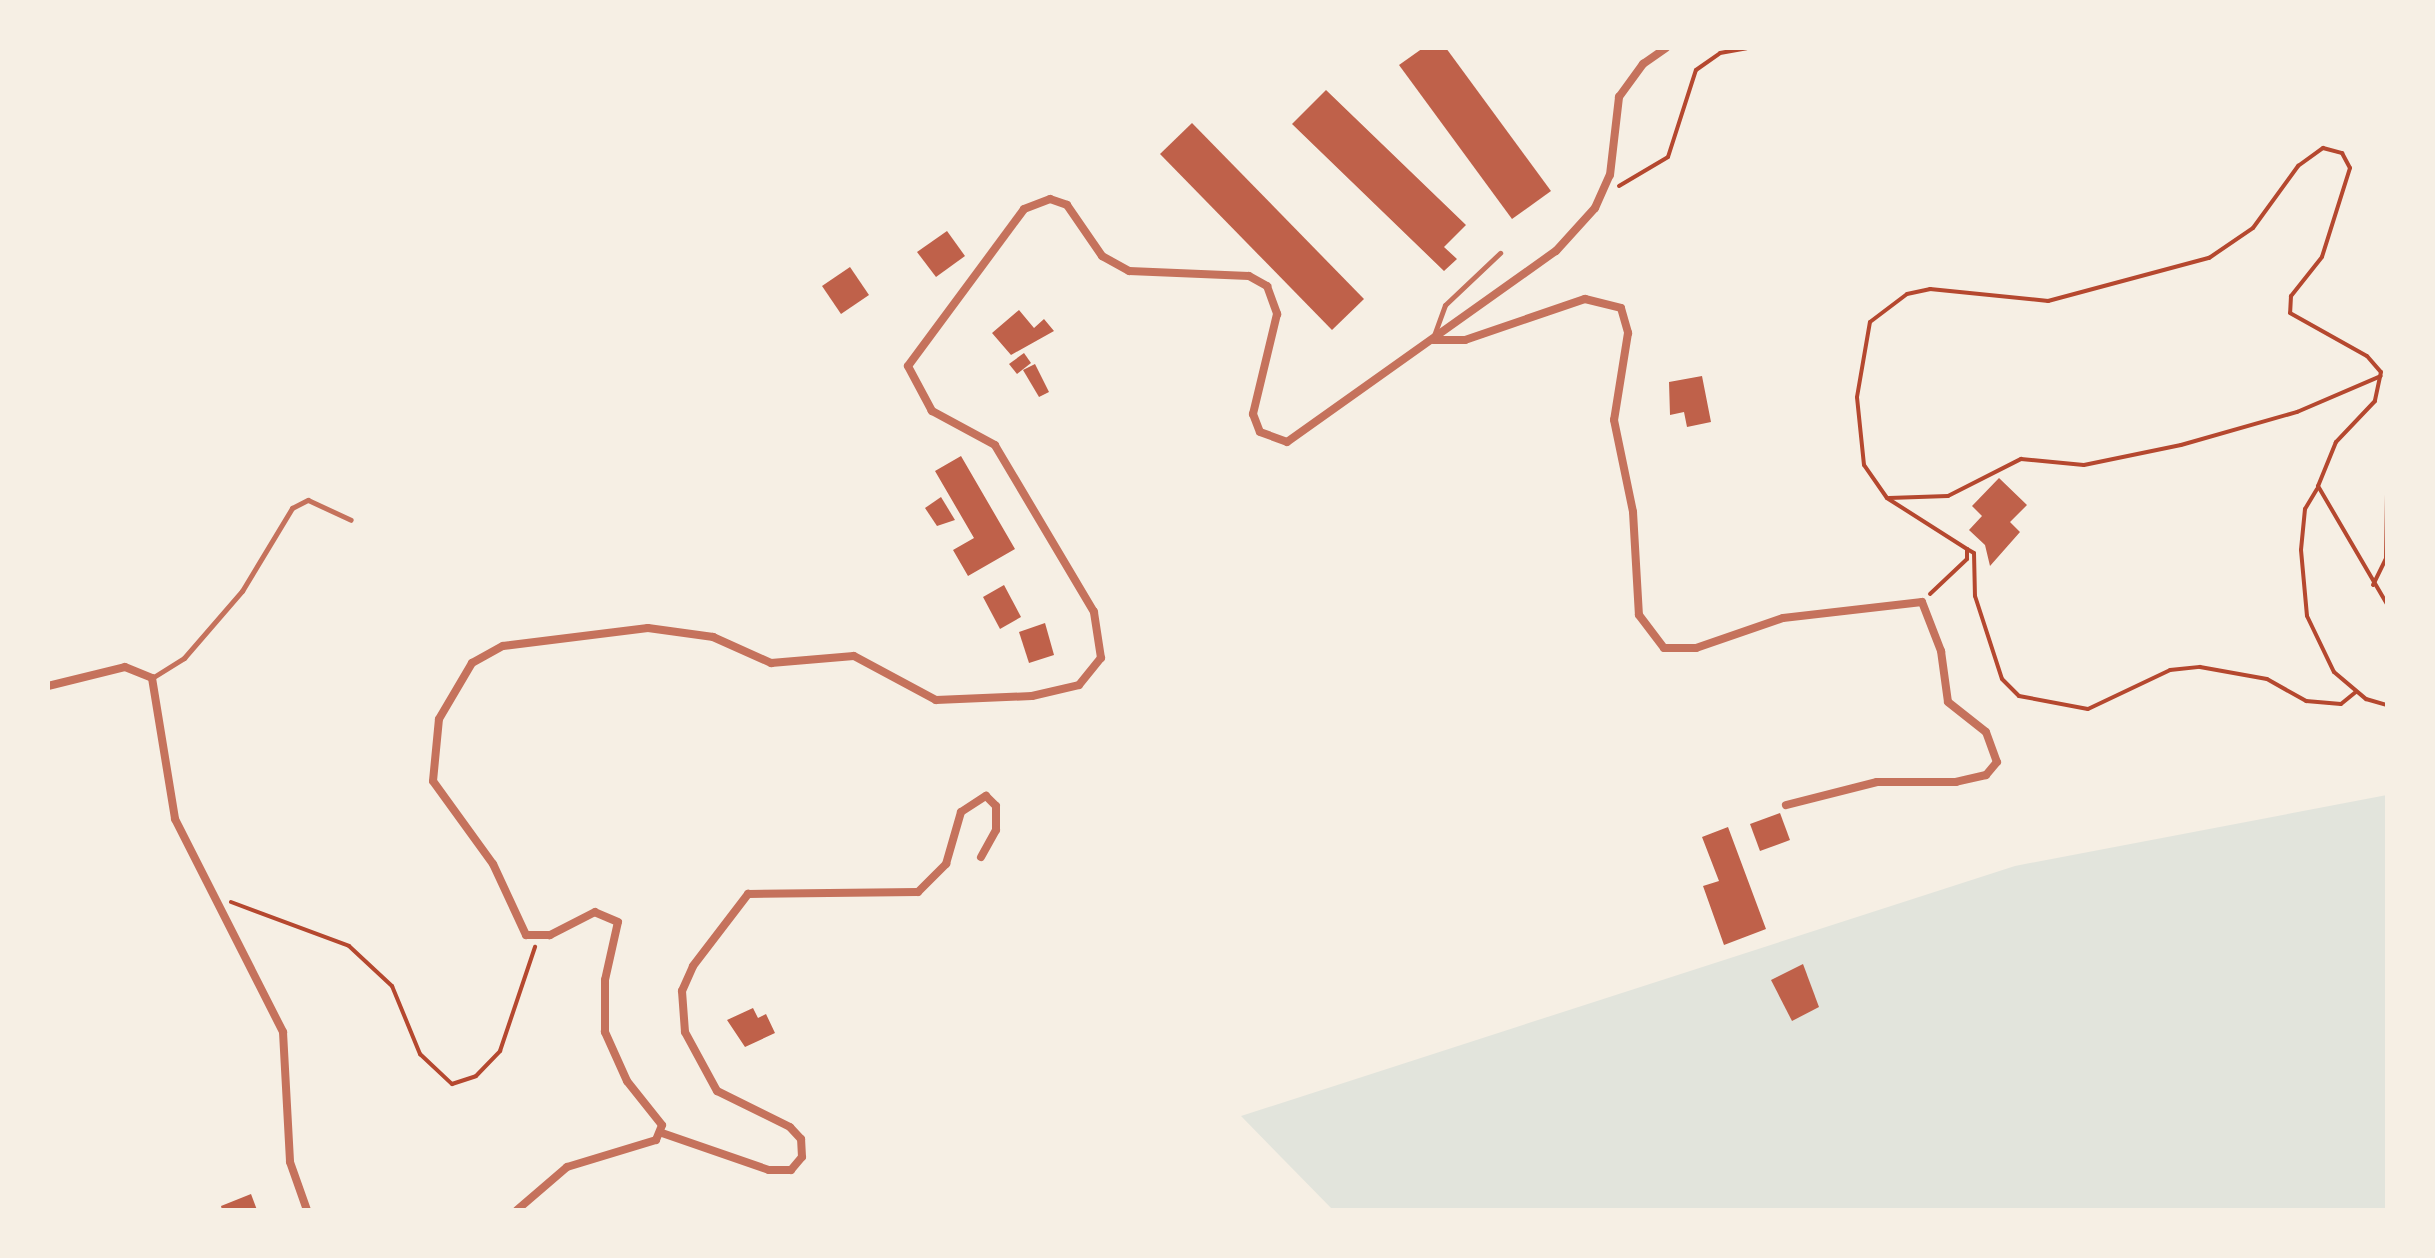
<!DOCTYPE html>
<style>
body{margin:0}
#map{position:relative;width:2435px;height:1258px;overflow:hidden;background:#f6efe4;font-family:"Asap Condensed",sans-serif}
div>[style]{position:absolute}
[style*='--x']{left:calc(var(--x)*1px);top:calc(var(--y)*1px);width:calc(var(--w)*1px);rotate:calc(var(--a)*1deg)}
.green>*{inset:0;background:#e2e4dc}
.building>*{inset:0;background:#bf614a}
.path>*{height:4px;margin:-2px;padding:0 2px;transform-origin:2px;border-radius:2px;background:#b5482f}
.service>*{height:5px;margin:-2.5px;padding:0 2.5px;transform-origin:2.5px;border-radius:2.5px;background:#c5725c}
.minor>*{height:8px;margin:-4px;padding:0 4px;transform-origin:4px;border-radius:4px;background:#c5725c}
span{translate:-50% -50%;white-space:nowrap;text-align:center;line-height:1.15;-webkit-text-stroke:6px #f6efe4;paint-order:stroke}
.frame{position:absolute;inset:0;border:50px solid #f6efe4;pointer-events:none}
</style>
<div id="map">
<div class="green">
<i style="clip-path:polygon(2387px 795px,2387px 1210px,1333px 1210px,1241px 1116px,2015px 866px)"></i>
</div>
<div class="building">
<i style="clip-path:polygon(1423px 48px,1446px 48px,1551px 191px,1512px 219px,1399px 65px)"></i>
<i style="clip-path:polygon(1326px 90px,1466px 225px,1444px 247px,1457px 259px,1444px 271px,1292px 124px)"></i>
<i style="clip-path:polygon(1192px 123px,1364px 299px,1332px 330px,1160px 154px)"></i>
<i style="clip-path:polygon(947px 231px,965px 256px,936px 277px,917px 252px)"></i>
<i style="clip-path:polygon(850px 267px,869px 295px,841px 314px,822px 286px)"></i>
<i style="clip-path:polygon(1019px 310px,1034px 328px,1044px 319px,1054px 331px,1011px 355px,992px 333px)"></i>
<i style="clip-path:polygon(1024px 353px,1031px 363px,1017px 374px,1009px 364px)"></i>
<i style="clip-path:polygon(1035px 364px,1049px 392px,1039px 397px,1023px 370px)"></i>
<i style="clip-path:polygon(1702px 376px,1711px 422px,1687px 427px,1684px 412px,1670px 415px,1669px 382px)"></i>
<i style="clip-path:polygon(961px 456px,1015px 549px,968px 576px,953px 550px,974px 538px,935px 471px)"></i>
<i style="clip-path:polygon(1999px 478px,2027px 505px,2010px 522px,2020px 532px,1990px 566px,1985px 545px,1969px 530px,1982px 516px,1972px 506px)"></i>
<i style="clip-path:polygon(941px 497px,955px 520px,937px 526px,925px 508px)"></i>
<i style="clip-path:polygon(1004px 585px,1021px 617px,1000px 629px,983px 597px)"></i>
<i style="clip-path:polygon(1045px 623px,1054px 655px,1029px 663px,1019px 632px)"></i>
<i style="clip-path:polygon(1780px 813px,1790px 840px,1760px 851px,1750px 824px)"></i>
<i style="clip-path:polygon(1728px 827px,1766px 929px,1724px 945px,1703px 886px,1719px 881px,1702px 837px)"></i>
<i style="clip-path:polygon(1803px 964px,1819px 1007px,1792px 1021px,1771px 980px)"></i>
<i style="clip-path:polygon(753px 1008px,758px 1018px,766px 1014px,775px 1033px,745px 1047px,727px 1020px)"></i>
<i style="clip-path:polygon(251px 1194px,257px 1210px,222px 1210px,221px 1206px)"></i>
</div>
<div class="path">
<i style="--x:1619;--y:186;--w:57;--a:-30.6"></i>
<i style="--x:1668;--y:157;--w:91;--a:-72.2"></i>
<i style="--x:1696;--y:70;--w:29;--a:-35"></i>
<i style="--x:1720;--y:53;--w:27;--a:-10"></i>
<i style="--x:2317;--y:489;--w:23;--a:121"></i>
<i style="--x:2305;--y:509;--w:41;--a:95.6"></i>
<i style="--x:2301;--y:550;--w:66;--a:84.8"></i>
<i style="--x:2307;--y:616;--w:62;--a:64.3"></i>
<i style="--x:2334;--y:672;--w:42;--a:40.2"></i>
<i style="--x:2366;--y:699;--w:22;--a:16"></i>
<i style="--x:1889;--y:498;--w:59;--a:-1.9"></i>
<i style="--x:1948;--y:496;--w:82;--a:-26.9"></i>
<i style="--x:2021;--y:459;--w:63;--a:5.4"></i>
<i style="--x:2084;--y:465;--w:99;--a:-11.7"></i>
<i style="--x:2181;--y:445;--w:121;--a:-15.9"></i>
<i style="--x:2297;--y:412;--w:91;--a:-23.2"></i>
<i style="--x:1967;--y:549;--w:8;--a:30"></i>
<i style="--x:1974;--y:553;--w:43;--a:88.7"></i>
<i style="--x:1975;--y:596;--w:87;--a:72"></i>
<i style="--x:2002;--y:679;--w:24;--a:45"></i>
<i style="--x:2019;--y:696;--w:70;--a:10.7"></i>
<i style="--x:2088;--y:709;--w:91;--a:-25.4"></i>
<i style="--x:2170;--y:670;--w:30;--a:-6"></i>
<i style="--x:2200;--y:667;--w:68;--a:10.2"></i>
<i style="--x:2267;--y:679;--w:45;--a:29.4"></i>
<i style="--x:2306;--y:701;--w:35;--a:5"></i>
<i style="--x:2341;--y:704;--w:19;--a:-39"></i>
<i style="--x:2373;--y:585;--w:30;--a:-64"></i>
<i style="--x:2386;--y:558;--w:65;--a:-89.1"></i>
<i style="--x:1930;--y:594;--w:51;--a:-43.4"></i>
<i style="--x:1967;--y:559;--w:10;--a:-90"></i>
<i style="--x:1967;--y:549;--w:95;--a:-147.5"></i>
<i style="--x:1887;--y:498;--w:40;--a:-124.9"></i>
<i style="--x:1864;--y:465;--w:68;--a:-95.9"></i>
<i style="--x:1857;--y:397;--w:76;--a:-80.2"></i>
<i style="--x:1870;--y:322;--w:46;--a:-37.1"></i>
<i style="--x:1907;--y:294;--w:24;--a:-12"></i>
<i style="--x:1930;--y:289;--w:119;--a:5.8"></i>
<i style="--x:2048;--y:301;--w:167;--a:-15"></i>
<i style="--x:2209;--y:258;--w:53;--a:-34.3"></i>
<i style="--x:2253;--y:228;--w:77;--a:-54"></i>
<i style="--x:2298;--y:166;--w:31;--a:-36"></i>
<i style="--x:2323;--y:148;--w:20;--a:15"></i>
<i style="--x:2342;--y:153;--w:17;--a:62"></i>
<i style="--x:2350;--y:168;--w:93;--a:107.5"></i>
<i style="--x:2322;--y:257;--w:50;--a:128.5"></i>
<i style="--x:2291;--y:296;--w:17;--a:93"></i>
<i style="--x:2290;--y:313;--w:88;--a:29.2"></i>
<i style="--x:2367;--y:356;--w:21;--a:49"></i>
<i style="--x:2381;--y:372;--w:30;--a:102"></i>
<i style="--x:2375;--y:401;--w:57;--a:133.6"></i>
<i style="--x:2336;--y:442;--w:48;--a:112.2"></i>
<i style="--x:2318;--y:486;--w:137;--a:59.7"></i>
<i style="--x:231;--y:902;--w:126;--a:20.4"></i>
<i style="--x:349;--y:946;--w:59;--a:42.9"></i>
<i style="--x:392;--y:986;--w:74;--a:67.6"></i>
<i style="--x:420;--y:1054;--w:44;--a:43.2"></i>
<i style="--x:452;--y:1084;--w:25;--a:-18"></i>
<i style="--x:476;--y:1076;--w:35;--a:-46"></i>
<i style="--x:500;--y:1051;--w:110;--a:-71.4"></i>
</div>
<div class="service">
<i style="--x:1433;--y:338;--w:35;--a:-70"></i>
<i style="--x:1445;--y:305;--w:76;--a:-43.4"></i>
<i style="--x:152;--y:678;--w:38;--a:-32"></i>
<i style="--x:184;--y:658;--w:89;--a:-49.1"></i>
<i style="--x:242;--y:591;--w:97;--a:-58.9"></i>
<i style="--x:292;--y:508;--w:18;--a:-27"></i>
<i style="--x:308;--y:500;--w:47;--a:24.9"></i>
</div>
<div class="minor">
<i style="--x:1433;--y:340;--w:32;--a:0"></i>
<i style="--x:1465;--y:340;--w:127;--a:-18.9"></i>
<i style="--x:1585;--y:299;--w:37;--a:14"></i>
<i style="--x:1621;--y:308;--w:26;--a:74"></i>
<i style="--x:1628;--y:333;--w:88;--a:99.1"></i>
<i style="--x:1614;--y:420;--w:94;--a:78.3"></i>
<i style="--x:1633;--y:512;--w:103;--a:86.7"></i>
<i style="--x:1639;--y:615;--w:41;--a:52.9"></i>
<i style="--x:1664;--y:648;--w:32;--a:0"></i>
<i style="--x:1696;--y:648;--w:92;--a:-19"></i>
<i style="--x:1783;--y:618;--w:140;--a:-6.6"></i>
<i style="--x:1922;--y:602;--w:53;--a:68.8"></i>
<i style="--x:1941;--y:651;--w:51;--a:82.2"></i>
<i style="--x:1948;--y:702;--w:48;--a:38.3"></i>
<i style="--x:1986;--y:732;--w:32;--a:70"></i>
<i style="--x:1997;--y:762;--w:17;--a:130"></i>
<i style="--x:1986;--y:775;--w:31;--a:167"></i>
<i style="--x:1956;--y:782;--w:79;--a:180"></i>
<i style="--x:1877;--y:782;--w:94;--a:165.8"></i>
<i style="--x:48;--y:686;--w:79;--a:-13.9"></i>
<i style="--x:125;--y:667;--w:29;--a:22"></i>
<i style="--x:152;--y:678;--w:143;--a:80.7"></i>
<i style="--x:175;--y:819;--w:239;--a:63.1"></i>
<i style="--x:283;--y:1032;--w:130;--a:86.9"></i>
<i style="--x:290;--y:1162;--w:51;--a:70.5"></i>
<i style="--x:662;--y:1133;--w:113;--a:19.1"></i>
<i style="--x:769;--y:1170;--w:22;--a:0"></i>
<i style="--x:791;--y:1170;--w:17;--a:-50"></i>
<i style="--x:802;--y:1157;--w:18;--a:-93"></i>
<i style="--x:801;--y:1139;--w:16;--a:-133"></i>
<i style="--x:790;--y:1127;--w:81;--a:-153.7"></i>
<i style="--x:717;--y:1091;--w:67;--a:-118.5"></i>
<i style="--x:685;--y:1032;--w:41;--a:-94.2"></i>
<i style="--x:682;--y:991;--w:27;--a:-66"></i>
<i style="--x:693;--y:966;--w:91;--a:-52.6"></i>
<i style="--x:748;--y:894;--w:170;--a:-0.7"></i>
<i style="--x:918;--y:892;--w:40;--a:-45"></i>
<i style="--x:946;--y:864;--w:54;--a:-73.9"></i>
<i style="--x:961;--y:812;--w:30;--a:-33"></i>
<i style="--x:986;--y:796;--w:14;--a:45"></i>
<i style="--x:996;--y:806;--w:24;--a:90"></i>
<i style="--x:996;--y:830;--w:31;--a:119"></i>
<i style="--x:517;--y:1210;--w:66;--a:-40.7"></i>
<i style="--x:567;--y:1167;--w:93;--a:-16.9"></i>
<i style="--x:656;--y:1140;--w:16;--a:-68"></i>
<i style="--x:662;--y:1125;--w:56;--a:-128.5"></i>
<i style="--x:627;--y:1081;--w:54;--a:-114.2"></i>
<i style="--x:605;--y:1032;--w:52;--a:-90"></i>
<i style="--x:605;--y:980;--w:59;--a:-77.4"></i>
<i style="--x:618;--y:922;--w:25;--a:-157"></i>
<i style="--x:595;--y:912;--w:51;--a:152.9"></i>
<i style="--x:550;--y:935;--w:24;--a:180"></i>
<i style="--x:526;--y:935;--w:78;--a:-114.9"></i>
<i style="--x:493;--y:864;--w:102;--a:-125.9"></i>
<i style="--x:433;--y:781;--w:62;--a:-84.5"></i>
<i style="--x:439;--y:719;--w:65;--a:-59.5"></i>
<i style="--x:472;--y:663;--w:35;--a:-29"></i>
<i style="--x:503;--y:646;--w:146;--a:-7.1"></i>
<i style="--x:648;--y:628;--w:66;--a:7.9"></i>
<i style="--x:713;--y:637;--w:64;--a:24.1"></i>
<i style="--x:771;--y:663;--w:83;--a:-4.8"></i>
<i style="--x:854;--y:656;--w:93;--a:28.2"></i>
<i style="--x:936;--y:700;--w:96;--a:-2.4"></i>
<i style="--x:1032;--y:696;--w:48;--a:-13.2"></i>
<i style="--x:1079;--y:685;--w:35;--a:-51"></i>
<i style="--x:1101;--y:658;--w:47;--a:-98.7"></i>
<i style="--x:1094;--y:612;--w:194;--a:-120.7"></i>
<i style="--x:995;--y:445;--w:72;--a:-151.6"></i>
<i style="--x:932;--y:411;--w:51;--a:-118.1"></i>
<i style="--x:908;--y:366;--w:195;--a:-53.5"></i>
<i style="--x:1024;--y:209;--w:28;--a:-21"></i>
<i style="--x:1050;--y:199;--w:18;--a:19"></i>
<i style="--x:1067;--y:205;--w:62;--a:55.5"></i>
<i style="--x:1102;--y:256;--w:31;--a:29"></i>
<i style="--x:1129;--y:271;--w:120;--a:2.4"></i>
<i style="--x:1249;--y:276;--w:21;--a:29"></i>
<i style="--x:1267;--y:286;--w:30;--a:70"></i>
<i style="--x:1277;--y:314;--w:103;--a:103.5"></i>
<i style="--x:1253;--y:414;--w:19;--a:69"></i>
<i style="--x:1260;--y:432;--w:29;--a:20"></i>
<i style="--x:1287;--y:442;--w:330;--a:-35.4"></i>
<i style="--x:1556;--y:251;--w:58;--a:-47.8"></i>
<i style="--x:1595;--y:208;--w:36;--a:-66"></i>
<i style="--x:1610;--y:175;--w:79;--a:-83.4"></i>
<i style="--x:1619;--y:97;--w:41;--a:-54"></i>
<i style="--x:1643;--y:64;--w:28;--a:-35"></i>
</div>
<div class="frame"></div>
</div>
